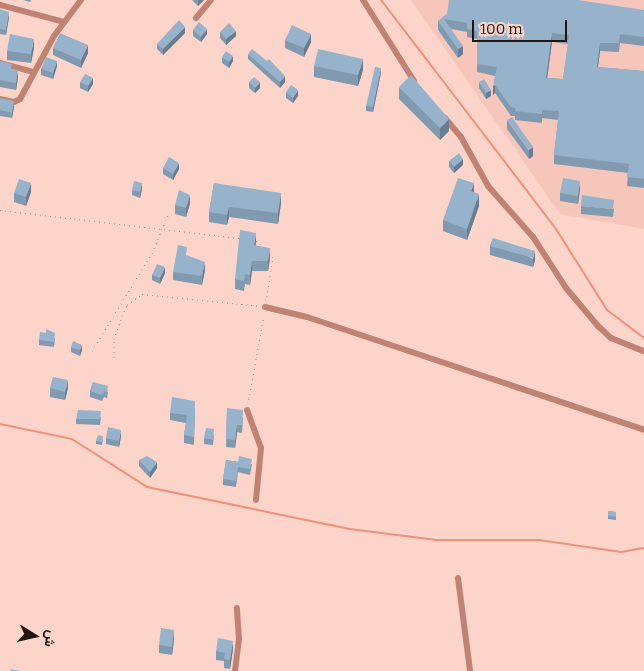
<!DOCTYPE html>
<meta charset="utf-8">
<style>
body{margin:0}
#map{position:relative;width:644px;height:671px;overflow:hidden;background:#fdd4ca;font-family:Bitter,Vazirmatn,serif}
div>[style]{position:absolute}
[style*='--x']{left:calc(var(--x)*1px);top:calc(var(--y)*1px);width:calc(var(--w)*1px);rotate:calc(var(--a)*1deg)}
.built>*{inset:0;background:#f7c6bb}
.stream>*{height:2px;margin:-1px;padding:0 1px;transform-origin:1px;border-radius:1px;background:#ef907b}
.path>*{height:1px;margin-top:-0.5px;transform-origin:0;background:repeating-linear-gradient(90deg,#ac8d86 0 1px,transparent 0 5px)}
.street>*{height:6px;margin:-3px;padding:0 3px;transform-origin:3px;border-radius:3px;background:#c08273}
.wall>*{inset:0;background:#829aaf}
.shaded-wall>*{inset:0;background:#6a7d8f}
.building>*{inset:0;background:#97b3cc}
span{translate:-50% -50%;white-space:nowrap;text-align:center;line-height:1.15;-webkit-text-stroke:4.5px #fdd4ca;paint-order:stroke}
.north{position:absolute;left:10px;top:611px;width:50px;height:50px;-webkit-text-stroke:4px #fdd4ca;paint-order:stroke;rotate:100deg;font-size:14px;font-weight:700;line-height:20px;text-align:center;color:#221411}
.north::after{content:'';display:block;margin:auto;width:18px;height:22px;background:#221411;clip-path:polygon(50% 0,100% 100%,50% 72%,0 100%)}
.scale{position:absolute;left:472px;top:20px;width:95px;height:22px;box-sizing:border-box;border:2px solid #221411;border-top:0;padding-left:6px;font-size:15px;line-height:18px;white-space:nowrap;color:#221411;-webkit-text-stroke:4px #fdd4ca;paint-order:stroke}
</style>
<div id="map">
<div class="built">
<i style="clip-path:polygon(411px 0,644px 0,644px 229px,560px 214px)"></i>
</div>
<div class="stream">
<i style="--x:381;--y:0;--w:288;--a:52.6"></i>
<i style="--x:556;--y:229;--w:96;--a:57.8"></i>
<i style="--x:607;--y:310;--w:46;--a:37.1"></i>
<i style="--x:0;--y:424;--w:74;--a:11.8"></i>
<i style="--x:72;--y:439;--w:89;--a:32.6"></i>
<i style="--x:147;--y:487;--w:207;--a:11.7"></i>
<i style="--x:350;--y:529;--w:87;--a:7.3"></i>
<i style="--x:436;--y:540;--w:103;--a:0"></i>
<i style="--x:539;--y:540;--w:83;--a:8.3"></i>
<i style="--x:621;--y:552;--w:23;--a:-10"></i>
</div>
<div class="path">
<i style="--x:0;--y:210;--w:242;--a:6.7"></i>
<i style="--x:256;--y:241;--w:10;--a:29"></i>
<i style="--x:266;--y:301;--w:45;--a:-81"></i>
<i style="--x:273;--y:257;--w:4;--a:-135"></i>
<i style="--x:92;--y:351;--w:115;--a:-58.5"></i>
<i style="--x:152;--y:253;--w:41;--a:-67.2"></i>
<i style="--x:114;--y:358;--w:19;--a:-90"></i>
<i style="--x:114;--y:339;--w:24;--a:-71"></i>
<i style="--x:122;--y:316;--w:12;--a:-66"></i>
<i style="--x:127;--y:305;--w:19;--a:-36"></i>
<i style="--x:142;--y:294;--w:119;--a:5.8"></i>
<i style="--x:248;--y:404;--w:90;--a:-79.8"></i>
</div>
<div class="street">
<i style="--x:363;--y:0;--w:96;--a:57.8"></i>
<i style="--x:0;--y:5;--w:66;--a:14.9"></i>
<i style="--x:196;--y:18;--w:23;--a:-50"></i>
<i style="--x:0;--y:63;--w:35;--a:15"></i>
<i style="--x:0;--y:99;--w:14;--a:12"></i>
<i style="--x:14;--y:102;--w:7;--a:-27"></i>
<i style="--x:20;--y:99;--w:72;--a:-61.6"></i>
<i style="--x:54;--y:36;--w:45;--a:-53.1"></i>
<i style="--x:445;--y:118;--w:25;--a:50"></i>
<i style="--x:461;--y:137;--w:56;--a:61.1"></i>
<i style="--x:488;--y:186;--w:68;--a:48.6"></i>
<i style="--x:533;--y:237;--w:61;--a:57.1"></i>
<i style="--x:566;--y:288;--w:50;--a:49.9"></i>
<i style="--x:598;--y:326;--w:18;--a:43"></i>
<i style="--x:611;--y:338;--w:35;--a:22"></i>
<i style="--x:265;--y:307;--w:43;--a:13.4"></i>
<i style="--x:307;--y:317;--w:355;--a:18.5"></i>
<i style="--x:247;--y:410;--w:40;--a:69.8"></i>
<i style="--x:261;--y:448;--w:52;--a:95.5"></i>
<i style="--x:458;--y:578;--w:94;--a:82.6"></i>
<i style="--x:235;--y:671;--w:32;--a:-83"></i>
<i style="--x:239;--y:639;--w:31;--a:-94"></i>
</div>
<div class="wall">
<i style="clip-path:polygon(23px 0,31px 0,30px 2px)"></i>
<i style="clip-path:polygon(192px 0,204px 0,198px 6px)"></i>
<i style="clip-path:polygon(0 9px,9px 17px,6px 35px,0 34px)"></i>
<i style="clip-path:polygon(evenodd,644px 10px,644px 46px,620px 43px,619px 52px,600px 51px,598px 67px,644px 71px,644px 188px,627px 186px,628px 173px,554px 164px,554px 155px,558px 120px,542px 118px,542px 123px,515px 120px,515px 116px,511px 116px,495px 93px,493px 95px,495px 76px,477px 72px,477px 39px,467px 37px,467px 32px,451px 29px,463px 54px,458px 58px,438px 30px,438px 21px,447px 14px,644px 10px,552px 42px,568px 44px,563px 79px,547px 78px,552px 42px)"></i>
<i style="clip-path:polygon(193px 30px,207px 34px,201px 42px,193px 36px)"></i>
<i style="clip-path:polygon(220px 32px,236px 36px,226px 45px,220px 38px)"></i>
<i style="clip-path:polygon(185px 33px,163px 55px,157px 49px,157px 44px)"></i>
<i style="clip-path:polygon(285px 40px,311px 42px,304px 57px,285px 48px)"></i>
<i style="clip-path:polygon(34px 48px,31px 63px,7px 60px,7px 51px)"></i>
<i style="clip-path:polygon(53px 48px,88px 53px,81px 68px,53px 55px)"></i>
<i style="clip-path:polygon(248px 54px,285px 82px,280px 88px,248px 59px)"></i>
<i style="clip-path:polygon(222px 57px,233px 61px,229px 68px,222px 63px)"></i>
<i style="clip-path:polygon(0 61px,12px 69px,18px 77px,16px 90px,0 87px)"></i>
<i style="clip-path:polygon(57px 66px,53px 79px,41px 75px,41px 69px)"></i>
<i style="clip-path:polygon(314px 66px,363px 70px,358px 86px,314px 77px)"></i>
<i style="clip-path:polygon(381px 73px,373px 112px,366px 111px,366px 106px)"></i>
<i style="clip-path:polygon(80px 82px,93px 84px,88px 92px,80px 88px)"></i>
<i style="clip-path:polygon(249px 82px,260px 88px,255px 93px,249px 88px)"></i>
<i style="clip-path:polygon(479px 82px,491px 96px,486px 99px,479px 88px)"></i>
<i style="clip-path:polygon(399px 87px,449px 131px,440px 140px,399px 99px)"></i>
<i style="clip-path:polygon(286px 92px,298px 96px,293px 103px,286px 98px)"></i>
<i style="clip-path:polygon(0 98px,14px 107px,12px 118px,0 116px)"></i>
<i style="clip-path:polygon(507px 120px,533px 156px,529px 159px,507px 129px)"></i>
<i style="clip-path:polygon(449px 161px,463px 165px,454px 173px,449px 167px)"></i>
<i style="clip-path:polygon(163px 168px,179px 169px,173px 180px,163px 174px)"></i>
<i style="clip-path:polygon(214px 183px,281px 203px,278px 224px,229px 217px,227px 225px,209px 222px,209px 212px)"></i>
<i style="clip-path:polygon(142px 189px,140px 198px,132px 195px,132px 190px)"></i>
<i style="clip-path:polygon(580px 189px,578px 204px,560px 201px,560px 193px)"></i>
<i style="clip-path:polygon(31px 192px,26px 206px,14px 202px,14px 193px)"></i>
<i style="clip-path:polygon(474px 192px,479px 206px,467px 240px,443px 231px,443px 220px)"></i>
<i style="clip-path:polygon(190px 203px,186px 217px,175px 214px,175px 205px)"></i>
<i style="clip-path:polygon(581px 206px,614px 209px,613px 217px,581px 214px)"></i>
<i style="clip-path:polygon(493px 238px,535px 260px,533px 267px,490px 255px,490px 246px)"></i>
<i style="clip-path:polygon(256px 243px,255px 245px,270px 258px,268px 271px,252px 271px,250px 285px,245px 284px,244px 291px,235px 289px,235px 279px)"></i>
<i style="clip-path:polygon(187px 256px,205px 270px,202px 285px,173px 280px,173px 272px)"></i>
<i style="clip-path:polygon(165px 273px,160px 284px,152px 280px,152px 275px)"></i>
<i style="clip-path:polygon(55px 338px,54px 347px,39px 345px,39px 340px)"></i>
<i style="clip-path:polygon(71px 347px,82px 350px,80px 356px,71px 352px)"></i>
<i style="clip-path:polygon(93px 382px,108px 392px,107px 398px,104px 397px,102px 401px,90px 397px,90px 391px)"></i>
<i style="clip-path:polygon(50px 388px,68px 388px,65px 400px,50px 397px)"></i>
<i style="clip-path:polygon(195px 408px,194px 445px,184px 443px,184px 435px,186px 423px,170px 420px,170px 413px)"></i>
<i style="clip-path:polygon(227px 408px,243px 418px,242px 433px,237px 432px,235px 448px,226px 447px)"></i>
<i style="clip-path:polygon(101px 417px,100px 425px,76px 424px,76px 419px)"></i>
<i style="clip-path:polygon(214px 435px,213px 445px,204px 444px,204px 438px)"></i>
<i style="clip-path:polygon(121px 436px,119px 447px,106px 444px,106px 438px)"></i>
<i style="clip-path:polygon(103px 439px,102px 445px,96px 444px,96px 441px)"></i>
<i style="clip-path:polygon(139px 460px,157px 468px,150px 478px,139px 466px)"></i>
<i style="clip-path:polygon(226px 460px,252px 464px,250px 475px,238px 472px,236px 487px,223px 485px,223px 479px)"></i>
<i style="clip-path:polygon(608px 511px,616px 512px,616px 520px,608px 519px)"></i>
<i style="clip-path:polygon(174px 639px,172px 655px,159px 653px,159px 645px)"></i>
<i style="clip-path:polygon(233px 649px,230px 669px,224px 668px,224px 661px,216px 660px,216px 651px)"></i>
</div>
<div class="shaded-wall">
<i style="clip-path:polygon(198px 0,204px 0,198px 6px)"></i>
<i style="clip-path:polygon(9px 12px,9px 17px,6px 35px,6px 30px)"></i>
<i style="clip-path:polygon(185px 27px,185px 33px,163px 55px,163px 49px)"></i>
<i style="clip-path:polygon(207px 29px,207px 34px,201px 42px,201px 37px)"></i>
<i style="clip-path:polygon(236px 31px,236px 36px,226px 45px,226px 39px)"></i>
<i style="clip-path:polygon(552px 33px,552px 42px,546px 87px,546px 78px)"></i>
<i style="clip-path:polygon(311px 34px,311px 42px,304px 57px,304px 48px)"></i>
<i style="clip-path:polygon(34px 39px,34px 48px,31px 63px,31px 54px)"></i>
<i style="clip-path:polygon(600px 43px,600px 51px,597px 75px,597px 67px)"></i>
<i style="clip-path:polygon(88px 45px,88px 53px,81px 68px,81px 60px)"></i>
<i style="clip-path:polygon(463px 46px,463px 54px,458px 58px,458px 49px)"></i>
<i style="clip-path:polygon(233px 56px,233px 61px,229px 68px,229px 62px)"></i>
<i style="clip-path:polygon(363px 59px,363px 70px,358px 86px,358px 75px)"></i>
<i style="clip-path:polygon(57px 61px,57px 66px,53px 79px,53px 73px)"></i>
<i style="clip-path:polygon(381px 68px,381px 73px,373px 112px,373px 107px)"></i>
<i style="clip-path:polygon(18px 70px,18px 77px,16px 90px,16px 83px)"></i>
<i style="clip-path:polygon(285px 76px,285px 82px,280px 88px,280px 82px)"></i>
<i style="clip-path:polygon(93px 78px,93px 84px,88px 92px,88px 86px)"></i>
<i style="clip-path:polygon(260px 82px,260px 88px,255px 93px,255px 88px)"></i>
<i style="clip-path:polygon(495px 85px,495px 93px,493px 95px,493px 86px)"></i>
<i style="clip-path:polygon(298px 90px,298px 96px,293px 103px,293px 98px)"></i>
<i style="clip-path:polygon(491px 90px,491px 96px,486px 99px,486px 93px)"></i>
<i style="clip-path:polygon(14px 101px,14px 107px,12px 118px,12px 113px)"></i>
<i style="clip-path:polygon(449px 119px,449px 131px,440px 140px,440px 128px)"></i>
<i style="clip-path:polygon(533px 147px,533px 156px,529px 159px,529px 150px)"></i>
<i style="clip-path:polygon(463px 159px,463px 165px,454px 173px,454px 167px)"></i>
<i style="clip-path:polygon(179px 163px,179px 169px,173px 180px,173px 174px)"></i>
<i style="clip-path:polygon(580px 181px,580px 189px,578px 204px,578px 196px)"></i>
<i style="clip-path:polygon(31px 183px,31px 192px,26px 206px,26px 197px)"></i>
<i style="clip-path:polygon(142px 183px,142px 189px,140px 198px,140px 192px)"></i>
<i style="clip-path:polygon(474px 183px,474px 194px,471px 191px)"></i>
<i style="clip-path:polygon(281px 193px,281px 203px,278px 224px,278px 213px)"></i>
<i style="clip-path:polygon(479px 194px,479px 206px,467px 240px,467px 229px)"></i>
<i style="clip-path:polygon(190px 195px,190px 203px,186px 217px,186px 208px)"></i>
<i style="clip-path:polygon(229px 207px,229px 217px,227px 225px,227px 215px)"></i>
<i style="clip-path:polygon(256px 233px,256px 243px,254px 255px,254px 245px)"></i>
<i style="clip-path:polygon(270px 248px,270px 258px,268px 271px,268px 261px)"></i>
<i style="clip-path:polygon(535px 251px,535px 260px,533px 267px,533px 258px)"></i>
<i style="clip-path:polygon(252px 261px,252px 271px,250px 285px,250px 275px)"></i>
<i style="clip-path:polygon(205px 262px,205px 270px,202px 285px,202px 276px)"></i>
<i style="clip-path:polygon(165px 267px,165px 273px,160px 284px,160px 278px)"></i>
<i style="clip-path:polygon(82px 345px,82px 350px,80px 356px,80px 350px)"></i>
<i style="clip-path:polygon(68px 380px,68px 388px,65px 400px,65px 392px)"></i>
<i style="clip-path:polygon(237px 425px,237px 432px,235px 448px,235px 440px)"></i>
<i style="clip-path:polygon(121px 430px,121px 436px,119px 447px,119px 441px)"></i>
<i style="clip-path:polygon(157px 462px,157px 468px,150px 478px,150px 472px)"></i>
<i style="clip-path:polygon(174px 630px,174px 639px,172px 655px,172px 647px)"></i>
<i style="clip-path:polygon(233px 641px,233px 649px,230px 669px,230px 660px)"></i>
</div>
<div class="building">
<i style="clip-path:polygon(evenodd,449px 0,578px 0,644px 10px,644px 37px,620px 34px,619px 43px,600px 43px,597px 67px,644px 71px,644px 179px,627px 177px,629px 164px,554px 155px,559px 111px,542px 110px,542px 114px,515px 111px,516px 108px,511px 107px,495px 85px,493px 86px,497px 67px,477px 64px,477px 31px,467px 29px,467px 23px,444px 19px,463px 46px,458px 49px,438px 21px,447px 14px,449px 0,552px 33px,569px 35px,563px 79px,546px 78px,552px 33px)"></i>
<i style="clip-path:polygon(0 9px,9px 12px,6px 30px,0 29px)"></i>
<i style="clip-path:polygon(179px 20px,185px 27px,163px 49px,157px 44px)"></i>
<i style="clip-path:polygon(199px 22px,207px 29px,201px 37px,193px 30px)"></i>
<i style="clip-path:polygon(229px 23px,236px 31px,226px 39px,220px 32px)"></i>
<i style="clip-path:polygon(292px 25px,311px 34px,304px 48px,285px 40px)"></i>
<i style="clip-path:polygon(60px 33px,88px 45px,81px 60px,53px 48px)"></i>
<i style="clip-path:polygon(10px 34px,34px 39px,31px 54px,7px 51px)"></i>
<i style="clip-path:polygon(252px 49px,267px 61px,269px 59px,285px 76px,280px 82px,248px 54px)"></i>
<i style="clip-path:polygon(318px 49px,363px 59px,358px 75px,314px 66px)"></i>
<i style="clip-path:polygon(226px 51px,233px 56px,229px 62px,222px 57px)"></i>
<i style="clip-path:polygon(46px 57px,57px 61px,53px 73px,41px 69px)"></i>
<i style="clip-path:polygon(0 61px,12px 64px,11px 69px,18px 70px,16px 83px,0 80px)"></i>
<i style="clip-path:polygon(375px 67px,381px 68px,373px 107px,366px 106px)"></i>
<i style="clip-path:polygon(85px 74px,93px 78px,88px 86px,80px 82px)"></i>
<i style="clip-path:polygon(411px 75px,449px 119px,440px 128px,399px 87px)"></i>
<i style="clip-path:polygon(254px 77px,260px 82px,255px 88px,249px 82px)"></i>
<i style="clip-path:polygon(484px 79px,491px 90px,486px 93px,479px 82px)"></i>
<i style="clip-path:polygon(291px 85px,298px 90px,293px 98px,286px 92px)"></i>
<i style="clip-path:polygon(0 98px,14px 101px,12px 113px,0 110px)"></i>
<i style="clip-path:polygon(512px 117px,533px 147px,529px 150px,507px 120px)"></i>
<i style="clip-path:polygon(459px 153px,463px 159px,454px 167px,449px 161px)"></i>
<i style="clip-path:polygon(169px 157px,179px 163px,173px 174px,163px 168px)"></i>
<i style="clip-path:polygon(458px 178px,474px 183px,471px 191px,479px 194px,467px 229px,443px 220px)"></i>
<i style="clip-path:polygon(563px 178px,580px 181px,578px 196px,560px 193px)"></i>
<i style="clip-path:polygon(19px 179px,31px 183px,26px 197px,14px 193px)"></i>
<i style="clip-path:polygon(134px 181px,142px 183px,140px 192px,132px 190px)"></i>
<i style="clip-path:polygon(214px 183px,281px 193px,278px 213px,229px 207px,227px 215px,209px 212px)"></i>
<i style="clip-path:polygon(179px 190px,190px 195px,186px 208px,175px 205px)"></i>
<i style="clip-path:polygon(582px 195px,614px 200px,613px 209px,581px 206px)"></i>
<i style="clip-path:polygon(240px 230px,256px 233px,254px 245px,270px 248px,268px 261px,252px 261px,250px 275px,245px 274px,244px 281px,235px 279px)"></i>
<i style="clip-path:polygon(493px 238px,535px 251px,533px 258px,490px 246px)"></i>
<i style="clip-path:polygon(178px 245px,187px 247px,186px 255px,205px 262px,202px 276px,173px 272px)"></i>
<i style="clip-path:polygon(157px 264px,165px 267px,160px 278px,152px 275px)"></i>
<i style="clip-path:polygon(46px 329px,55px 333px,54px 342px,39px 340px,40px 332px,46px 333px)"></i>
<i style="clip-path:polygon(73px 341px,82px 345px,80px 350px,71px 347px)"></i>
<i style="clip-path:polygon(53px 377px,68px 380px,65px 392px,50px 388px)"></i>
<i style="clip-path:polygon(93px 382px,108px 386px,107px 392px,104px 391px,102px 395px,90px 391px)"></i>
<i style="clip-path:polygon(172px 397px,195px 401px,194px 437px,184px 435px,187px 415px,170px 413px)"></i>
<i style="clip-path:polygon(227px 408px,243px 410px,242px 425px,237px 425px,235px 440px,226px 439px)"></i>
<i style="clip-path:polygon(78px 410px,101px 411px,100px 419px,76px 419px)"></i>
<i style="clip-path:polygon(108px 427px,121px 430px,119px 441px,106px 438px)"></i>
<i style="clip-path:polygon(206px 428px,214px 429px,213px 440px,204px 438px)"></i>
<i style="clip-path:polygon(98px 435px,103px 436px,102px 442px,96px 441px)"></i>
<i style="clip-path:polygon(147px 456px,157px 462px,150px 472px,139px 460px)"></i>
<i style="clip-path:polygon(239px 456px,252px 459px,250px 469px,238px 467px,236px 481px,223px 479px,226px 460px,238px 462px)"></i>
<i style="clip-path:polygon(608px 511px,616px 512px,616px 517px,608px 516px)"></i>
<i style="clip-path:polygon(161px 628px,174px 630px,172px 647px,159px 645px)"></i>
<i style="clip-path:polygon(218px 638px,233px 641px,230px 660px,224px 659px,225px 653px,216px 651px)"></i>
<i style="clip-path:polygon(10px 669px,20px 671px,11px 671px)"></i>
</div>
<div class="north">ش</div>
<div class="scale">100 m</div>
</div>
